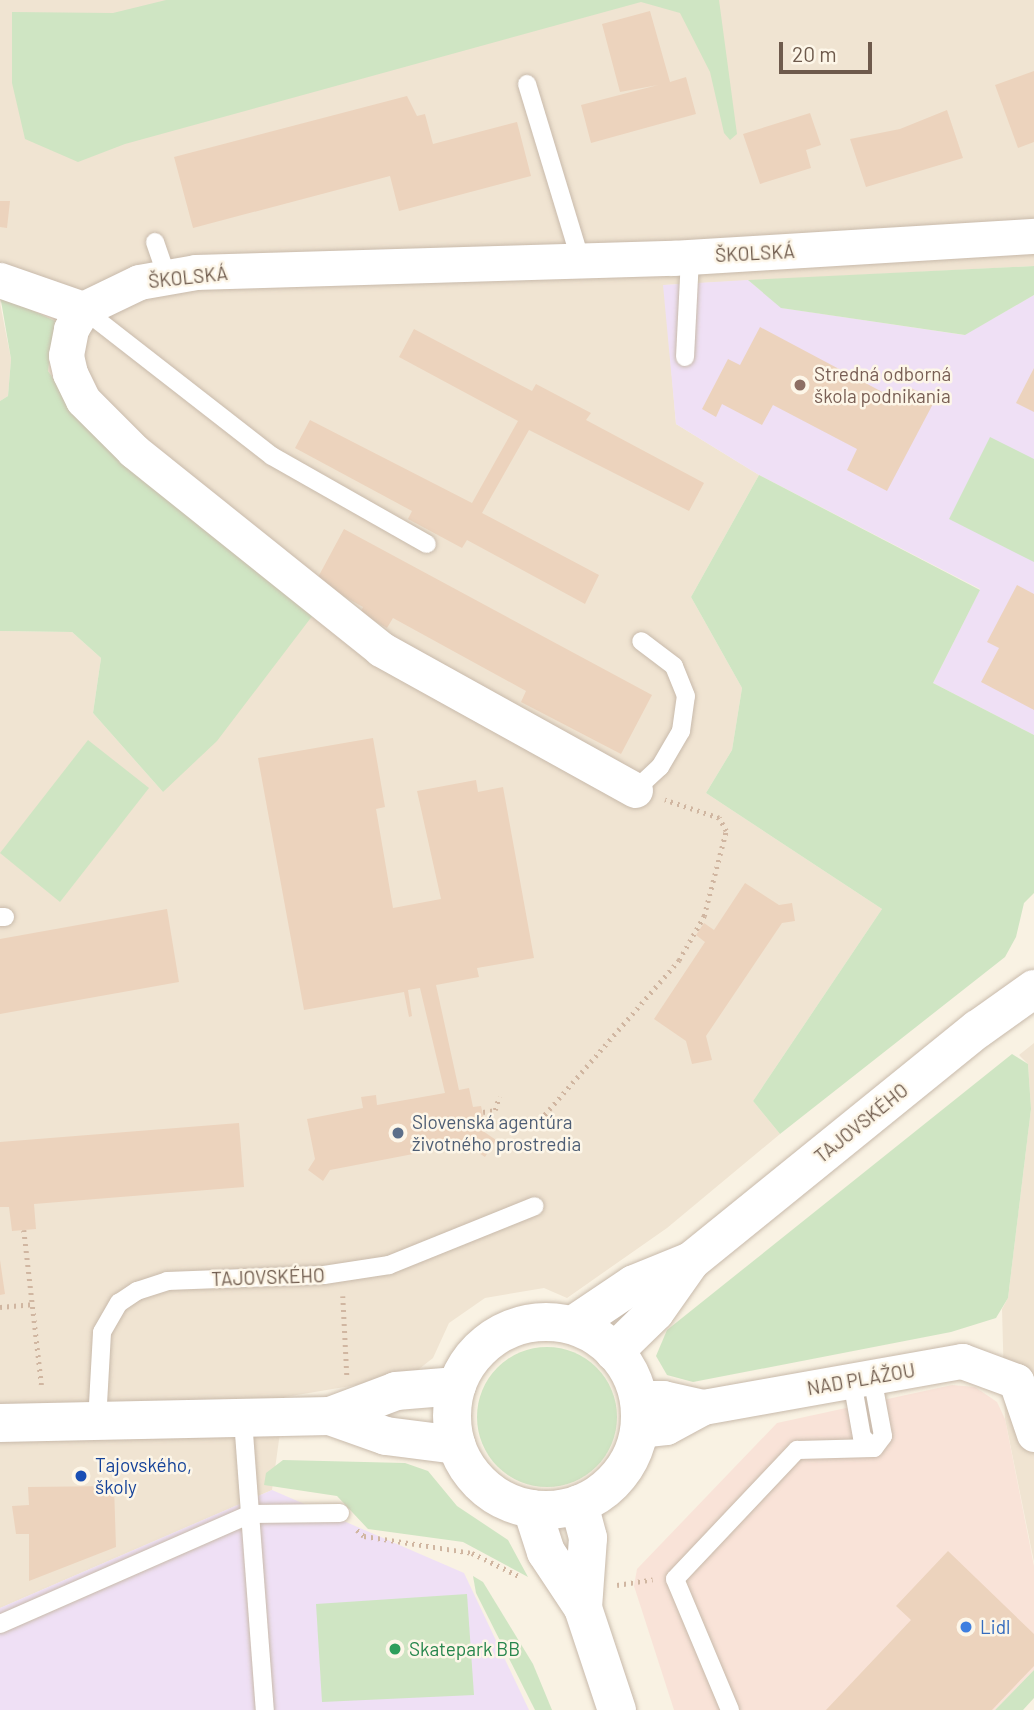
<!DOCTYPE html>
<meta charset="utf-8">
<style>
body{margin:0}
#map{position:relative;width:1034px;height:1710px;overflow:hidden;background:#f9f2e3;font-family:Barlow,sans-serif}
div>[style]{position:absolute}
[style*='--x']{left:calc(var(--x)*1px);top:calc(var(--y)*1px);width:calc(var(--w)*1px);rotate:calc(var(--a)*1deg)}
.residential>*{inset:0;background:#f0e4d2}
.commercial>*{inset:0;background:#f9e3d8}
.education>*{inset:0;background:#efe0f5}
.green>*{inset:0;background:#cfe5c3}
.round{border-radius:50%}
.building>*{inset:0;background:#ecd3bd}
.path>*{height:4.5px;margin-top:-2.25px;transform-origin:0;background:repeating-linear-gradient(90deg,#d0b6a1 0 2px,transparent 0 7px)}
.roads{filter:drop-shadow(0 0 2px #c8baab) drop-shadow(0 0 2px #c8baab)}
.lane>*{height:18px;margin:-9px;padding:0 9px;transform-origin:9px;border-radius:9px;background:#fff}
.street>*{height:35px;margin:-17.5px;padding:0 17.5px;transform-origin:17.5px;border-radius:17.5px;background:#fff}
.secondary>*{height:38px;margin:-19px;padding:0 19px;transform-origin:19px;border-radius:19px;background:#fff}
.secondary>.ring{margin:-19px;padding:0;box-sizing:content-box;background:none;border:38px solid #fff;border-radius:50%}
.dots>*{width:19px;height:19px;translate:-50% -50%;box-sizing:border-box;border:4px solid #fdf6e8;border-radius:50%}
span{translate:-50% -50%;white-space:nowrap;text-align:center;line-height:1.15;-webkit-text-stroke:5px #fdf6e8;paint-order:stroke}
.street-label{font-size:19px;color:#6e5a4c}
.education-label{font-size:19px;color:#785e54}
.left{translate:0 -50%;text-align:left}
.service-label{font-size:19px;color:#4e5e75}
.transit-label{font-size:19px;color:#164399}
.shop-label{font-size:19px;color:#366cbe}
.leisure-label{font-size:19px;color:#27864d}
.scale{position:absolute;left:779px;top:42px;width:93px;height:32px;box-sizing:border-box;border:4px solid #6e5a4c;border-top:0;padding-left:9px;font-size:21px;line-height:24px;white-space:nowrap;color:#6e5a4c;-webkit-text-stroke:5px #fdf6e8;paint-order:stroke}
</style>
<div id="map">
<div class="residential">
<i style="clip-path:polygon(0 0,1034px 0,1034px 266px,664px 285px,676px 424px,759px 475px,691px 597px,742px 688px,732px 750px,706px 793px,882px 909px,753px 1101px,780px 1134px,667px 1228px,567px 1298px,544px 1288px,485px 1298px,449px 1323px,433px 1358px,410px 1376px,285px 1397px,272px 1490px,0 1608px,0 631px,72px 632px,101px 658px,93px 713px,163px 792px,76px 411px,48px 371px,55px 321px,0 295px)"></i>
<i style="clip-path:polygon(0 303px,11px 359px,8px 396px,0 401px)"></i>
<i style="clip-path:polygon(1034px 1043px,1034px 1562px,1005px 1419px,1002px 1309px,1008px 1298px,1031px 1109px,1028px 1064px,1019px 1055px)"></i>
</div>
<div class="commercial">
<i style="clip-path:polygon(952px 1385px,975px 1387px,997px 1402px,1005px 1419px,1034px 1566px,1034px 1670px,995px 1710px,674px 1710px,634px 1586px,637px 1569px,777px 1423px)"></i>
</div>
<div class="education">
<i style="clip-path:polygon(748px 280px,782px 308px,964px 335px,1034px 295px,1034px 735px,933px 683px,980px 589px,759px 475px,676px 424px,663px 285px)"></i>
<i style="clip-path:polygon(272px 1490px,464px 1573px,529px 1710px,0 1710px,0 1608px)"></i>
</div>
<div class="green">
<i style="clip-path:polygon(166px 0,719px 0,737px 134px,730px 140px,724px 133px,710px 72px,680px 13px,641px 2px,125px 144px,78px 162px,25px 139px,12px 83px,12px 12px,113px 13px)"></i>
<i style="clip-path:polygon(1034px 266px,1034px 295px,965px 335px,781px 308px,748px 280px)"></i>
<i style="clip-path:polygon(0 295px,55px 321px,48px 371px,76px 411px,313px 615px,217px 741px,163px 792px,93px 713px,101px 658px,72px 632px,0 631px,0 401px,8px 396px,11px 359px)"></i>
<i style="clip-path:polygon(990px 437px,1034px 459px,1034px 562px,949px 519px)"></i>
<i style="clip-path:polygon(759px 475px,980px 590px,933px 683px,1034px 735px,1034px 893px,1024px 903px,1016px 937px,1005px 957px,780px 1134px,753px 1101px,882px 909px,706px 793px,732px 750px,742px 688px,691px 597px)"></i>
<i style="clip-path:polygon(88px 740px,149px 788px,60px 902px,0 853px)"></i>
<i style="clip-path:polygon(1012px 1054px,1028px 1064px,1031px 1109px,1008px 1298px,996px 1318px,951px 1332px,693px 1382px,667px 1375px,656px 1356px,667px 1330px)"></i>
<i class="round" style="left:477px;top:1347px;width:140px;height:140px"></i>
<i style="clip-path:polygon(283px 1460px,405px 1463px,428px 1471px,457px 1506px,508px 1540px,528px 1577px,463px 1542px,368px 1529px,337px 1496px,264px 1485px,266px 1473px)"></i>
<i style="clip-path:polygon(473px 1576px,483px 1582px,533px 1664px,552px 1710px,535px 1710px,476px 1593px)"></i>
<i style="clip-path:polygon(467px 1594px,474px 1695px,322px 1702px,316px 1604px)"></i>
<i style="clip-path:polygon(1034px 1670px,1034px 1698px,1023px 1710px,995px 1710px)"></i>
</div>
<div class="building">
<i style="clip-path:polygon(650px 11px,670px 82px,686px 77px,696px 114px,591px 143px,581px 105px,658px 85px,620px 92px,602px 24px)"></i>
<i style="clip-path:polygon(1034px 71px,1034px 142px,1018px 148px,995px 85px)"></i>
<i style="clip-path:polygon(407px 96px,417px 116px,425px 114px,433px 144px,517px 122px,531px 176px,399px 211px,390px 176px,193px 228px,174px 157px)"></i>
<i style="clip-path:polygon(947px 110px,963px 158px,866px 187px,850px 139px,900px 129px)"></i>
<i style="clip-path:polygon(810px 113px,821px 145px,806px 150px,811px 168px,760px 184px,743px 134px)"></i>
<i style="clip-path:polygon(0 201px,10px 201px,7px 228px,0 227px)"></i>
<i style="clip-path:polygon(760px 327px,903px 403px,911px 388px,935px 400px,887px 491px,847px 470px,857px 449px,773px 405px,762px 425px,722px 404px,716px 417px,702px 409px,728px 359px,740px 365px)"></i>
<i style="clip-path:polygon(414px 329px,532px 391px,536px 384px,591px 413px,586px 420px,704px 483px,689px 511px,529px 430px,482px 513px,599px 575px,585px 604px,467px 540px,462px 548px,408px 519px,412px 511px,295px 448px,310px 420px,472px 503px,518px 421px,399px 357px)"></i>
<i style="clip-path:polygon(1034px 368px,1034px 412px,1016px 403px)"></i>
<i style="clip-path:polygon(344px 529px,652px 695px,621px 754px,521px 702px,526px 691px,393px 618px,387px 628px,360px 613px,363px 607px,316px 581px)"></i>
<i style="clip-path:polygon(1017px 585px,1034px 594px,1034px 710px,981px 682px,999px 648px,987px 642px)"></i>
<i style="clip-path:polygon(373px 738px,385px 807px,376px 809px,393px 908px,441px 899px,417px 791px,476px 780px,478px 792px,503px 787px,534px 958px,477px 968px,479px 977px,436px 985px,459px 1090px,469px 1088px,473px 1107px,481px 1106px,484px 1119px,475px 1121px,477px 1127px,496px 1140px,485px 1157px,465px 1144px,330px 1170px,323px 1181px,308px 1170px,315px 1159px,307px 1119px,363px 1108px,361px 1097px,376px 1095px,377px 1105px,445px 1093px,420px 988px,408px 990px,412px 1016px,409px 1017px,404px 992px,304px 1010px,258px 758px)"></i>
<i style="clip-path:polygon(745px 883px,779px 905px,792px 903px,795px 921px,782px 923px,706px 1036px,712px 1060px,692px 1064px,686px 1041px,654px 1019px,705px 942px,696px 935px,704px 923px,714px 930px)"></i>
<i style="clip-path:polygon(167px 909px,179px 982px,0 1014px,0 939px)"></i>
<i style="clip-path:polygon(239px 1123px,244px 1187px,34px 1204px,36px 1229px,12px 1231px,9px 1207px,0 1207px,0 1142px)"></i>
<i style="clip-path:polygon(0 1260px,5px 1294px,0 1295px)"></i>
<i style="clip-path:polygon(114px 1486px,116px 1547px,29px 1581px,29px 1534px,16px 1534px,12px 1506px,29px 1505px,28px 1487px)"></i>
<i style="clip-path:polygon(948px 1551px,1034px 1634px,1034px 1666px,992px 1710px,826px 1710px,911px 1620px,896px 1606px)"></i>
</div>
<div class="path">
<i style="--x:483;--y:1112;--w:12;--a:-9"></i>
<i style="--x:495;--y:1110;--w:14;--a:-73"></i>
<i style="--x:540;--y:1120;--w:212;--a:-49"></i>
<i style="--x:679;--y:960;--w:51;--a:-60.4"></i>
<i style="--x:704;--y:916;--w:88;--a:-75.5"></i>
<i style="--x:726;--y:831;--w:15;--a:-118"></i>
<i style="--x:719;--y:818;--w:57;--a:-161.6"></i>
<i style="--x:24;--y:1230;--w:158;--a:83.5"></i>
<i style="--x:343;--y:1296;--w:79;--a:87.1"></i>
<i style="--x:0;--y:1307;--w:32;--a:-5"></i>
<i style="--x:357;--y:1530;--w:9;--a:41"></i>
<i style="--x:364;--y:1536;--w:109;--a:8.9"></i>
<i style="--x:472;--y:1553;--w:55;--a:26.1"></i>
<i style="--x:617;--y:1585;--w:36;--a:-9"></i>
</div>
<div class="roads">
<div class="lane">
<i style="--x:527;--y:84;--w:186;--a:73.1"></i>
<i style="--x:155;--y:242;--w:36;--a:71"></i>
<i style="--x:83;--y:309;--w:239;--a:37.9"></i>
<i style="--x:272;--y:456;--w:178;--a:29.6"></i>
<i style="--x:685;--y:357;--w:100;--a:-87.1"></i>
<i style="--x:635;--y:790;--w:34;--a:-43"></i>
<i style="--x:660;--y:767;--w:42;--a:-59.7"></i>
<i style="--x:681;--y:731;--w:35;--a:-82"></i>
<i style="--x:686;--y:696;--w:32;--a:-112"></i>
<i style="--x:674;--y:666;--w:41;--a:-142.9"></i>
<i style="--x:0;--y:917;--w:5;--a:0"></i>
<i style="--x:872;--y:1377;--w:60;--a:79.4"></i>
<i style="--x:883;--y:1436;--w:15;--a:127"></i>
<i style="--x:852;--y:1381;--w:57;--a:79.9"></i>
<i style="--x:862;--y:1437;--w:16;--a:43"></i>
<i style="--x:243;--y:1420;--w:291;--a:85.7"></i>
<i style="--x:97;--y:1422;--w:90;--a:-86.8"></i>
<i style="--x:102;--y:1332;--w:34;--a:-60"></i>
<i style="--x:119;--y:1303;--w:22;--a:-34"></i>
<i style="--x:137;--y:1291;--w:32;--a:-18"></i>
<i style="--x:167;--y:1281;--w:157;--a:-2.2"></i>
<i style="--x:324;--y:1275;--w:66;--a:-8.7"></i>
<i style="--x:389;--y:1265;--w:157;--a:-22"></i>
<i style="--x:0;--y:1624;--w:273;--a:-23.7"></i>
<i style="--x:250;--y:1514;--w:90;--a:-0.6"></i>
<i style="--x:730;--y:1710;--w:142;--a:-112.8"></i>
<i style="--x:675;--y:1579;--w:178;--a:-46.6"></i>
<i style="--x:797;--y:1450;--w:77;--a:-1.5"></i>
</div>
<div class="street">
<i style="--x:0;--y:280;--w:88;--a:19.3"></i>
<i style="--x:635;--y:790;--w:291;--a:-151"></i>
<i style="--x:381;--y:649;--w:317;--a:-141.3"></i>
<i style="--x:134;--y:451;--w:72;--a:-135"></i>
<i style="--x:83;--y:400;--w:30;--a:-116"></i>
<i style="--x:70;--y:373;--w:18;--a:-103"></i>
<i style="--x:66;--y:355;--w:26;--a:-79"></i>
<i style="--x:71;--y:329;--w:23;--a:-59"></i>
<i style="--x:83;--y:309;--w:62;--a:-25.7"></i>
<i style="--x:139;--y:282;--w:58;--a:-10"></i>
<i style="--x:196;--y:272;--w:477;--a:-1.7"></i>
<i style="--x:673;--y:258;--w:362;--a:-3.5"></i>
<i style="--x:638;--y:1398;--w:25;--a:0"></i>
<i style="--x:663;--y:1398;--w:41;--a:12.7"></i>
<i style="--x:638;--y:1430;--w:28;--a:-6"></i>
<i style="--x:666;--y:1427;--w:42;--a:-28.4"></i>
<i style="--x:703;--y:1407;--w:263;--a:-10.1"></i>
<i style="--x:962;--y:1361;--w:58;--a:20.3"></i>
<i style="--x:1016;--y:1381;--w:56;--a:71.2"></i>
</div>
<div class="secondary">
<i class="ring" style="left:452px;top:1322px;width:150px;height:150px"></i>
<i style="--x:573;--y:1325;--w:73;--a:-33.9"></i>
<i style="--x:634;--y:1284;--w:61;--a:-22"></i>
<i style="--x:614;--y:1352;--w:57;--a:-44.3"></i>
<i style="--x:655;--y:1312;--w:62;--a:-54.8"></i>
<i style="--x:691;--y:1261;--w:369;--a:-39"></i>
<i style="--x:978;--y:1029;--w:69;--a:-35.5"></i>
<i style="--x:330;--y:1416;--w:59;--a:19.7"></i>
<i style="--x:386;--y:1436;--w:71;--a:7.3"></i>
<i style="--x:0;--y:1423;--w:330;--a:-1.2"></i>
<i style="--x:330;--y:1416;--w:71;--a:-20.7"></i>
<i style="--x:396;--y:1391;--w:61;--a:-4.7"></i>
<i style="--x:579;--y:1504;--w:35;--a:75"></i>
<i style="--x:588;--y:1538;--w:70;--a:94.1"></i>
<i style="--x:532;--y:1509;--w:45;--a:72"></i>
<i style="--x:546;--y:1552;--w:67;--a:56.5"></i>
<i style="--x:583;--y:1608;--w:108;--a:71.6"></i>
</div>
</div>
<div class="dots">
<i style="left:800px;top:385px;background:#8d6e63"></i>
<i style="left:398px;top:1133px;background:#5c6f8a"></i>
<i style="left:81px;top:1476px;background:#1a4fb4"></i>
<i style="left:966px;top:1627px;background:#3f7fe0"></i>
<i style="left:395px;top:1649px;background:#2e9e5b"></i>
</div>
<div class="street-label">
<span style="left:755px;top:253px;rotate:-3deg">ŠKOLSKÁ</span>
<span style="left:188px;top:277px;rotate:-6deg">ŠKOLSKÁ</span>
<span style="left:861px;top:1123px;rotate:-39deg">TAJOVSKÉHO</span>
<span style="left:268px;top:1277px;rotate:-2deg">TAJOVSKÉHO</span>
<span style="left:861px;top:1379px;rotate:-10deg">NAD PLÁŽOU</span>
</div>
<div class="education-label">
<span class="left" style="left:814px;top:385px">Stredná odborná<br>škola podnikania</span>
</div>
<div class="service-label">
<span class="left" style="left:412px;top:1133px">Slovenská agentúra<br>životného prostredia</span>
</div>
<div class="transit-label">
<span class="left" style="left:95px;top:1476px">Tajovského,<br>školy</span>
</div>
<div class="shop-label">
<span class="left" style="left:980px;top:1627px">Lidl</span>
</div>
<div class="leisure-label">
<span class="left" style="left:409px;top:1649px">Skatepark BB</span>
</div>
<div class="scale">20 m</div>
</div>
